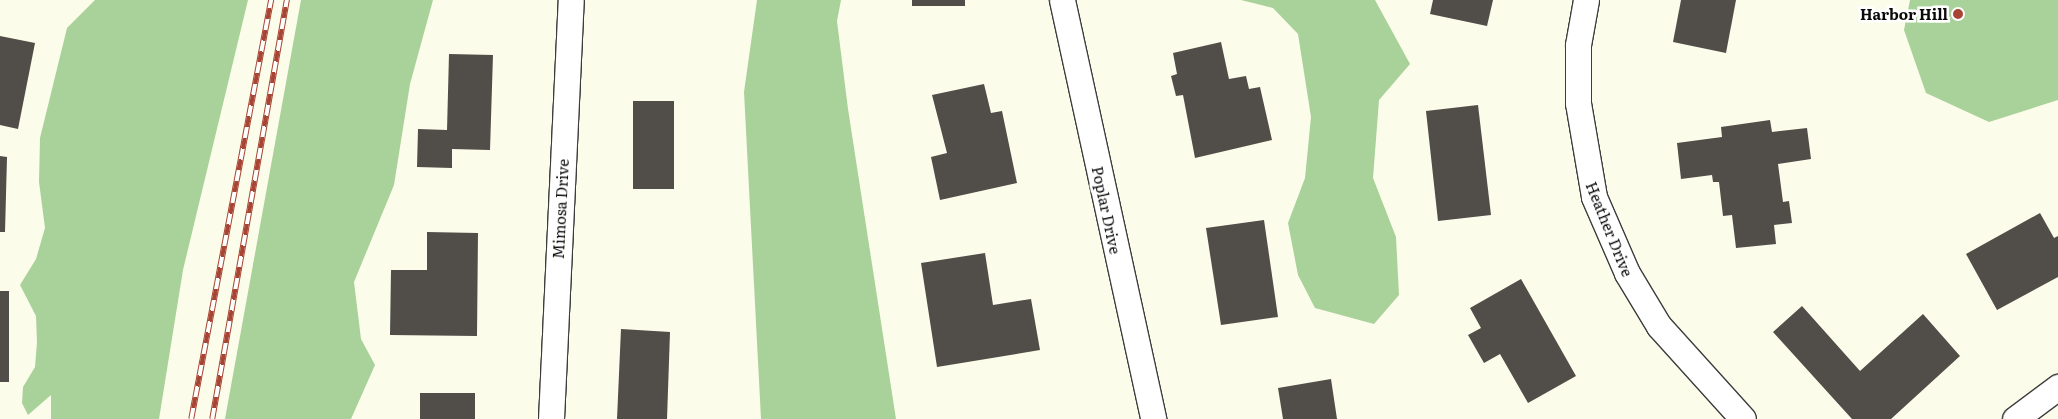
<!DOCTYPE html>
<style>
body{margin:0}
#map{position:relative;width:2058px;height:419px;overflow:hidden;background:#fcfcea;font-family:Literata,serif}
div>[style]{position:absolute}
.forest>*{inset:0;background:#a9d19a}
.building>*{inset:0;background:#514d48}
.roads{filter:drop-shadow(1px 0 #3d3d3d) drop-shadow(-1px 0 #3d3d3d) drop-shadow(0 1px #3d3d3d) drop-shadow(0 -1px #3d3d3d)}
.minor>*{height:25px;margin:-12.5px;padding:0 12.5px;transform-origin:12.5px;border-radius:12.5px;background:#fff}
.rail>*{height:5.5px;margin-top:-2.75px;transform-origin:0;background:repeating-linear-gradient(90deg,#fff 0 11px,#a84434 0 22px);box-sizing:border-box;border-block:1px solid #a84434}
.dots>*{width:14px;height:14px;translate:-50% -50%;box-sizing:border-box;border:2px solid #fff;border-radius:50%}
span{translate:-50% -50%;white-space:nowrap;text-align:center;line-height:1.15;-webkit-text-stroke:5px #fff;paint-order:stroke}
.poi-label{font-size:15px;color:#0a0a0a;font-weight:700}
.right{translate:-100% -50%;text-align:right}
.street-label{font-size:15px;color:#0a0a0a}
</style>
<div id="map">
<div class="forest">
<div style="clip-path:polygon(95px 0,248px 0,183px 270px,159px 419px,51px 419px,51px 395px,28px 415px,22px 403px,23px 387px,35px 367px,37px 342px,36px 316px,20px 285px,36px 259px,45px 228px,39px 182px,40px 138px,67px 28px)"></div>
<div style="clip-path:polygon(301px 0,433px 0,410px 84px,394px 185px,354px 282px,361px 339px,375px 365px,351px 419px,225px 419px)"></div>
<div style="clip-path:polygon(757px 0,841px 0,837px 21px,848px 109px,896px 419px,761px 419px,744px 92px)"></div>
<div style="clip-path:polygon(1241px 0,1375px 0,1410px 64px,1379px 100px,1373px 178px,1396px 237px,1399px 295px,1374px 324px,1315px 308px,1298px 275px,1288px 223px,1305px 178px,1311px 117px,1298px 34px,1273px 8px)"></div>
<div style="clip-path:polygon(1910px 0,2058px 0,2058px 100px,1989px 122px,1926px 93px,1904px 30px)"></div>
</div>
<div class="building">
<div style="clip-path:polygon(912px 0,965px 0,965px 6px,912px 6px)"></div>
<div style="clip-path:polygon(1433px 0,1493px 0,1487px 26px,1430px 14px)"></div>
<div style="clip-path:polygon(1681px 0,1736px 0,1726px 53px,1673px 42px)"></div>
<div style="clip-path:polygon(0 36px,35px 43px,18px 129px,0 125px)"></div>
<div style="clip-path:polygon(1221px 42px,1229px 79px,1246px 76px,1249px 89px,1260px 87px,1272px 140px,1195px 158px,1183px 95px,1176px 96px,1171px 76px,1177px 74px,1173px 53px)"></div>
<div style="clip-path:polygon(449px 54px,493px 55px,490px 150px,452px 149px,452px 168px,417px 167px,418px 129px,447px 130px)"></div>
<div style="clip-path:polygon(984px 84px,991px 113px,1002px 111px,1017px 183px,940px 200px,931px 157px,947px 153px,932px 95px)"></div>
<div style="clip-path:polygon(633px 101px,674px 101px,674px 189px,633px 189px)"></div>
<div style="clip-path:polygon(1478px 105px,1491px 215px,1438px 221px,1426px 111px)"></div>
<div style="clip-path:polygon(1770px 120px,1772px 132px,1807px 128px,1811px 159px,1778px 164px,1783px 202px,1789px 201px,1792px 223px,1774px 225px,1776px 244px,1736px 248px,1732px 215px,1723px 216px,1719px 182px,1713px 182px,1712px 175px,1681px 179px,1677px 143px,1722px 137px,1721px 127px)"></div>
<div style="clip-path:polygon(0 156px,7px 157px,5px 232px,0 232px)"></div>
<div style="clip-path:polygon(2040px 213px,2054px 238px,2058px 236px,2058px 277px,1997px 310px,1966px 254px)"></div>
<div style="clip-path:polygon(1264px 220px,1278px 317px,1221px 325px,1206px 228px)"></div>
<div style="clip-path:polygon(427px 232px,478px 233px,477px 336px,390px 335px,391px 270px,427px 270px)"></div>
<div style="clip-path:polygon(985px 253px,993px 305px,1031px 299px,1040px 350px,937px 367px,921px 263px)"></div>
<div style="clip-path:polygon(1521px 279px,1576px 376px,1528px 403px,1500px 354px,1484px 363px,1468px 335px,1481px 328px,1470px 308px)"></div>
<div style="clip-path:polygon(0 291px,9px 291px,9px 382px,0 382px)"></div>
<div style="clip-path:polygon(1802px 306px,1860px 371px,1923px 314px,1960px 356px,1891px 419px,1852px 419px,1773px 332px)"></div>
<div style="clip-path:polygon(621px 329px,670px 332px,667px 419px,617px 419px)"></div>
<div style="clip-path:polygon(1331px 379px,1337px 419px,1283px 419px,1278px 388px)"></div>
<div style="clip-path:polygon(420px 393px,475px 393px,475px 419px,420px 419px)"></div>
</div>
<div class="roads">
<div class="minor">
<div style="left:1062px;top:0;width:429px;rotate:77.7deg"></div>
<div style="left:1586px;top:0;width:46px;rotate:100.1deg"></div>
<div style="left:1578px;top:45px;width:58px;rotate:90deg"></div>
<div style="left:1578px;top:103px;width:95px;rotate:80.3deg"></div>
<div style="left:1594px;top:197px;width:83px;rotate:66.5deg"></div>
<div style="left:1627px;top:273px;width:62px;rotate:58.9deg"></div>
<div style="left:1659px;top:326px;width:125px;rotate:47.9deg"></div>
<div style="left:551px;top:419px;width:419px;rotate:-87.3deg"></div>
<div style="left:2015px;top:419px;width:54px;rotate:-36.7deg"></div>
</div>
</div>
<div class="rail">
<div style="left:191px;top:419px;width:427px;rotate:-79.2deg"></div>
<div style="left:212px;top:419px;width:426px;rotate:-79.9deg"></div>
</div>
<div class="dots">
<div style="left:1958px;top:14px;background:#a84434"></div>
</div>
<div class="poi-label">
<span class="right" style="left:1948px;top:14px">Harbor Hill</span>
</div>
<div class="street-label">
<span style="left:560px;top:209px;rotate:-87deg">Mimosa Drive</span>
<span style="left:1107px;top:210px;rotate:78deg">Poplar Drive</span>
<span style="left:1610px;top:229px;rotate:68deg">Heather Drive</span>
</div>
</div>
